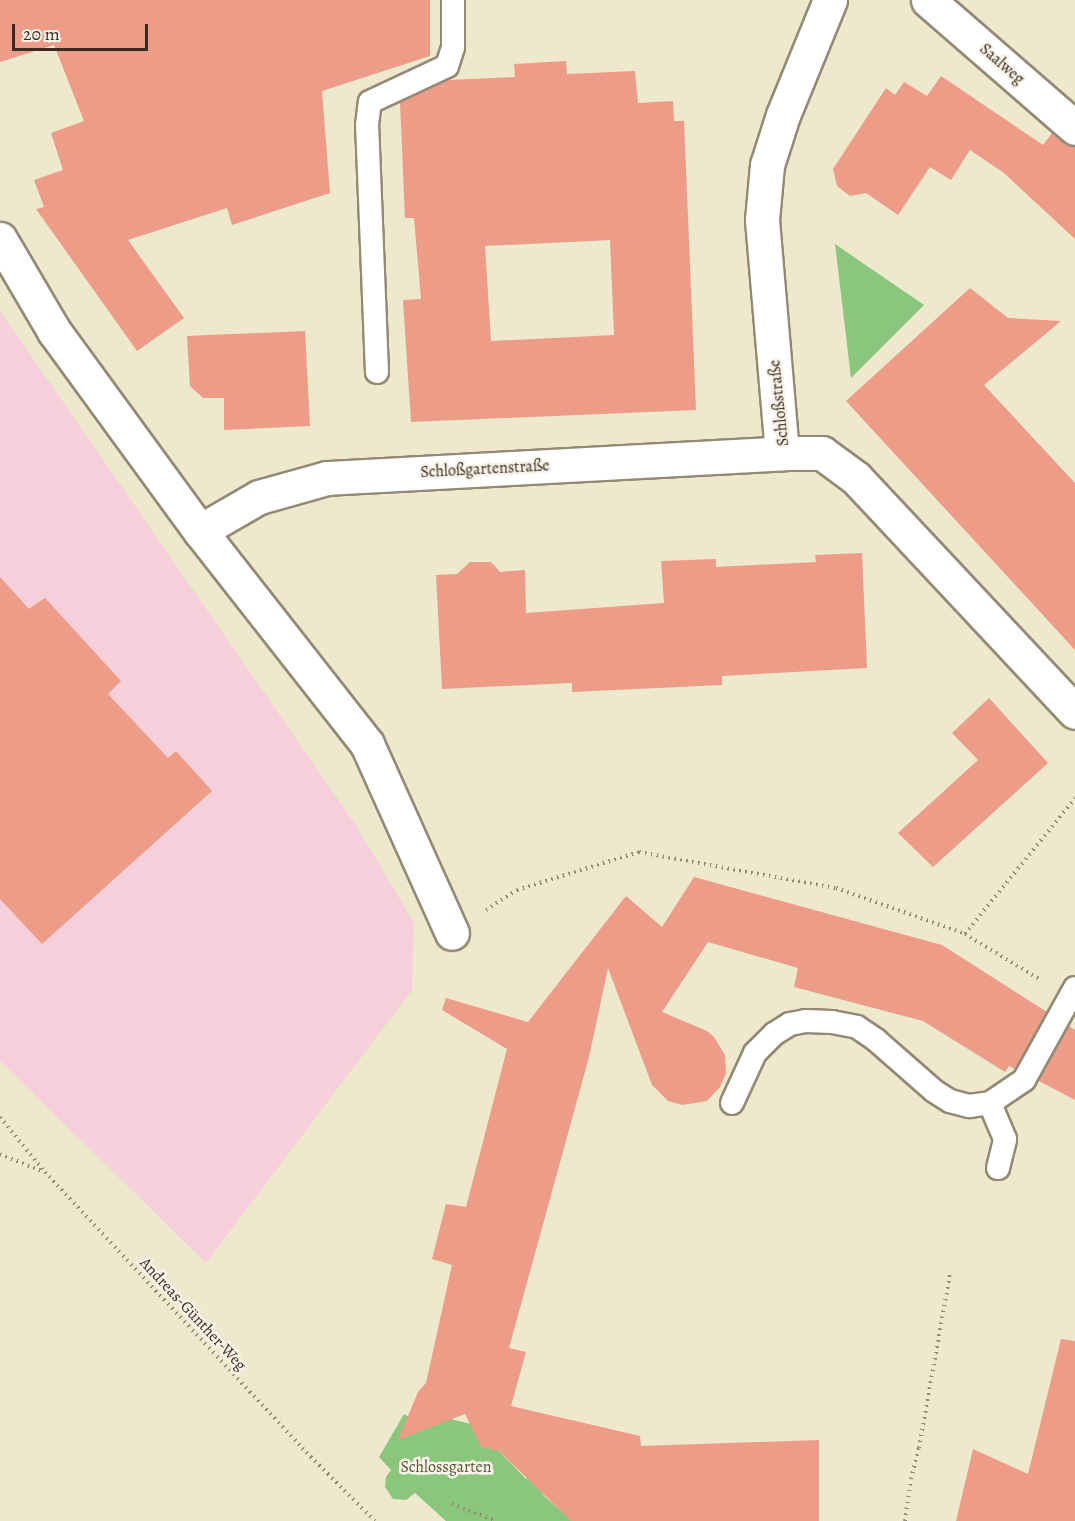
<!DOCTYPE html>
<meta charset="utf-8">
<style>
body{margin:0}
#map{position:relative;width:1075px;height:1521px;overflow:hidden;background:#eee8cd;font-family:Alegreya,serif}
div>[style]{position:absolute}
.built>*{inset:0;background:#f5cfda}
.green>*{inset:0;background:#8ac77d}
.building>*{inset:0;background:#ed9c87}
.path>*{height:4px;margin-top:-2px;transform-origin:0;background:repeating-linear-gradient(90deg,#948976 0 1.5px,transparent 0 6px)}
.roads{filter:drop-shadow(2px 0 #948976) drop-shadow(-2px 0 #948976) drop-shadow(0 2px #948976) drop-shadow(0 -2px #948976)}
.service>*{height:22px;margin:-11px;padding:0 11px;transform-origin:11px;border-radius:11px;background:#fff}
.minor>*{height:33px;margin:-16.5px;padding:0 16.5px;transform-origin:16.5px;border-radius:16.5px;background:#fff}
span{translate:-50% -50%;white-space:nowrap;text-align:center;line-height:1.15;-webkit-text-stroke:5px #f7f3e8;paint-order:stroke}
.street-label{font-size:16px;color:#3b2a1e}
.park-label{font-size:16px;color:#53593a}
.scale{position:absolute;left:12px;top:24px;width:136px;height:27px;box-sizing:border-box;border:3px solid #3b2a1e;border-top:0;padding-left:8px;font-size:18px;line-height:21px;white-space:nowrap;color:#3b2a1e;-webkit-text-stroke:4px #f7f3e8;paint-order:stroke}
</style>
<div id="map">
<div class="built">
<div style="clip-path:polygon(0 311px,355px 824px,414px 923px,412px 990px,206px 1263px,0 1061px)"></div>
</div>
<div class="green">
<div style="clip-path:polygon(835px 244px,924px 305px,851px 378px)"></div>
<div style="clip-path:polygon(404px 1414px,427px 1427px,439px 1424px,446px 1418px,475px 1425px,485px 1448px,498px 1450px,526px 1479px,533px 1473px,547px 1487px,542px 1494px,563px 1513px,582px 1521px,446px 1521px,415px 1493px,406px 1500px,393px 1499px,385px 1487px,386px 1477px,391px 1470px,379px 1457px)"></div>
</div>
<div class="building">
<div style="clip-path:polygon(0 0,430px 0,430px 56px,322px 91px,330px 193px,232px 225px,227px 208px,128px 240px,184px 318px,137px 351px,36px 209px,44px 207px,34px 180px,63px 170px,51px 133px,84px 121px,54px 45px,0 62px)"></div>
<div style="clip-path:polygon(evenodd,566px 61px,567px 74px,635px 71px,638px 103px,673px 101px,674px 121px,684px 121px,696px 410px,411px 422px,403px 300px,421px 299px,414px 218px,405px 218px,400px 103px,448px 80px,515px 77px,514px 64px,566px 61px,610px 240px,614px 335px,491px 341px,485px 246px,610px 240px)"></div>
<div style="clip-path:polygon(941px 76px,1043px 145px,1052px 133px,1063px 142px,1075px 146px,1075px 239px,1004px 173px,970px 150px,951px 180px,930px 167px,898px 215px,866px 193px,850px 196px,837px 186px,833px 169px,886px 88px,895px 95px,904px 82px,927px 96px)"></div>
<div style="clip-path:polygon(970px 288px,1008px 318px,1061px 321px,984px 385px,1075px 483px,1075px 650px,846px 401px)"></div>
<div style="clip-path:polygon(305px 331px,310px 426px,224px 430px,224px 398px,203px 398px,190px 386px,187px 336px)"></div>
<div style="clip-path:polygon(862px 553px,867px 668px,722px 676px,722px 685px,572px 692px,572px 683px,442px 689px,436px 575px,457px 574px,470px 562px,491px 562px,500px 572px,525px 570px,526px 613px,664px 603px,661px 561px,716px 559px,716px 567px,816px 562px,815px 555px)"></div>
<div style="clip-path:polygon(0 577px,29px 609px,45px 598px,121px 681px,108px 694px,168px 758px,176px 751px,212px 791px,42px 944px,0 899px)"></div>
<div style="clip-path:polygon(989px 698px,1048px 763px,933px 867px,898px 833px,978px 760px,952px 733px)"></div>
<div style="clip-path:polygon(694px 877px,942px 945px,1047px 1012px,1015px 1069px,1009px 1066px,1005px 1072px,923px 1021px,794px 987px,798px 968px,708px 942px,662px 1012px,707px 1031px,714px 1037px,725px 1055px,726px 1073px,720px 1087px,707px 1101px,682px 1105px,668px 1101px,652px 1085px,608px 968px,589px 1057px,509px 1348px,526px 1352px,511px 1406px,640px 1436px,641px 1446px,819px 1440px,819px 1521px,571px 1521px,499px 1451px,481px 1447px,465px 1414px,398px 1440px,418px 1392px,426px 1383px,452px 1265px,432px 1259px,446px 1204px,466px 1207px,507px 1049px,442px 1010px,446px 998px,528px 1022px,626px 896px,662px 927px)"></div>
<div style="clip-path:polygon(1069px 1026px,1075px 1030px,1075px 1100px,1039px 1081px)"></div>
<div style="clip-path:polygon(1061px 1339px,1075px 1341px,1075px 1521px,956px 1521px,973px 1449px,1028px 1474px)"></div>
</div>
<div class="path">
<div style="left:486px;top:910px;width:37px;rotate:-33deg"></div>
<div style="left:517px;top:890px;width:128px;rotate:-17.3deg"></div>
<div style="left:639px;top:852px;width:200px;rotate:10.4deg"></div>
<div style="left:836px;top:888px;width:137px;rotate:19.6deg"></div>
<div style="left:965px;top:934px;width:175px;rotate:-51deg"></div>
<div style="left:965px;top:934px;width:87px;rotate:31.3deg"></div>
<div style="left:0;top:1117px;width:71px;rotate:50.7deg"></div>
<div style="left:45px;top:1172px;width:377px;rotate:47deg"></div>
<div style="left:302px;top:1448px;width:103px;rotate:45deg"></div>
<div style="left:0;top:1154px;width:48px;rotate:22.2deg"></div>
<div style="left:452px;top:1504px;width:47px;rotate:21.1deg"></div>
<div style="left:905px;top:1521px;width:42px;rotate:-81.9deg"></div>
<div style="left:911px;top:1479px;width:32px;rotate:-76deg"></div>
<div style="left:919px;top:1448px;width:177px;rotate:-79.9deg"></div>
</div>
<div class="roads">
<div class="service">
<div style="left:377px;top:372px;width:247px;rotate:-92.3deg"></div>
<div style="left:367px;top:125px;width:23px;rotate:-83deg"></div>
<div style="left:370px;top:102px;width:85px;rotate:-25.1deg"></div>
<div style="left:447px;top:66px;width:20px;rotate:-72deg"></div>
<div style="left:453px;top:47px;width:47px;rotate:-90deg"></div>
<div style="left:732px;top:1103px;width:55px;rotate:-65.3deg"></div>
<div style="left:755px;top:1053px;width:27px;rotate:-45deg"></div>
<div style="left:774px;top:1034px;width:19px;rotate:-32deg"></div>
<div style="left:790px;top:1024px;width:16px;rotate:-11deg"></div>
<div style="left:806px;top:1021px;width:26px;rotate:2deg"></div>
<div style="left:832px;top:1022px;width:25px;rotate:11deg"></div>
<div style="left:857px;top:1027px;width:23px;rotate:34deg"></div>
<div style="left:876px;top:1040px;width:77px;rotate:41.3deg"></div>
<div style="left:934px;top:1091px;width:19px;rotate:32deg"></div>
<div style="left:950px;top:1101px;width:20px;rotate:15deg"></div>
<div style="left:969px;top:1106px;width:21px;rotate:-8deg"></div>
<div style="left:998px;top:1168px;width:30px;rotate:-76deg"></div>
<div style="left:1005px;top:1139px;width:39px;rotate:-113deg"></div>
<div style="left:990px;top:1103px;width:41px;rotate:-34.1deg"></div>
<div style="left:1024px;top:1080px;width:105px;rotate:-61deg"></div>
</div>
<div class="minor">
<div style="left:830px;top:0;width:124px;rotate:112.2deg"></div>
<div style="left:783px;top:115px;width:52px;rotate:107.7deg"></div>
<div style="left:767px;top:165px;width:55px;rotate:95.2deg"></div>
<div style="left:762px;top:220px;width:234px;rotate:85.1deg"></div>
<div style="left:782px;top:453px;width:40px"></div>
<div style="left:822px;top:453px;width:42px;rotate:36.3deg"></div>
<div style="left:856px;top:478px;width:320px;rotate:46.9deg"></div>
<div style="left:928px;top:0;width:195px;rotate:41deg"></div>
<div style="left:0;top:239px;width:107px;rotate:59.6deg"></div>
<div style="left:54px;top:331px;width:248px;rotate:53.9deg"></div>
<div style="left:200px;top:531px;width:271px;rotate:51.9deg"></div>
<div style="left:367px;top:744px;width:207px;rotate:65.8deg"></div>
<div style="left:200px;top:531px;width:68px;rotate:-30deg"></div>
<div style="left:259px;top:497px;width:71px;rotate:-15.6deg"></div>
<div style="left:327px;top:478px;width:456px;rotate:-3.1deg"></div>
</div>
</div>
<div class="street-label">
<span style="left:1002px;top:64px;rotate:41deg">Saalweg</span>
<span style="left:779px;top:403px;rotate:-96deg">Schloßstraße</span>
<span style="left:485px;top:469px;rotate:-3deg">Schloßgartenstraße</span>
<span style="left:193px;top:1314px;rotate:47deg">Andreas-Günther-Weg</span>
</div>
<div class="park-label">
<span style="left:446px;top:1467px">Schlossgarten</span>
</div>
<div class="scale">20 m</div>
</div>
